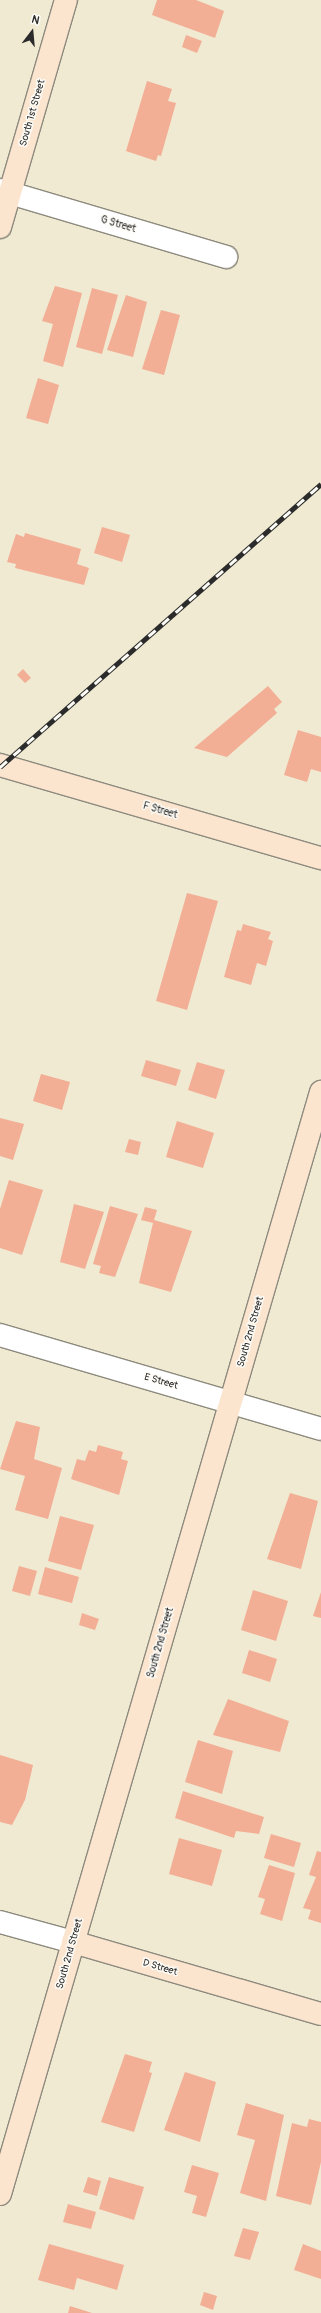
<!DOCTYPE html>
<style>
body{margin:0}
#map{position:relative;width:321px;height:2313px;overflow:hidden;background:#efead1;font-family:Pangolin,sans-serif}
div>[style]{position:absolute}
.building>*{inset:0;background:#f3ae96}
.roads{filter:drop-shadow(1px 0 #8d8a7e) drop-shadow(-1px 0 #8d8a7e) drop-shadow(0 1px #8d8a7e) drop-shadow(0 -1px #8d8a7e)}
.street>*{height:22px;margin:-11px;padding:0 11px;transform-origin:11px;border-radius:11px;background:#fff}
.secondary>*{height:22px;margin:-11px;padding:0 11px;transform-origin:11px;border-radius:11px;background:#fce5cf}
.rail>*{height:4.5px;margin-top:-2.25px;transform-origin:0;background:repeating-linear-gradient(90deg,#fdfcf7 0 9px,#2b2b2b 0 18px);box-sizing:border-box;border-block:1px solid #2b2b2b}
span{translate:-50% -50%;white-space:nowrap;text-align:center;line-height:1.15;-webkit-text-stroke:3px #fdfcf7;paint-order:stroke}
.street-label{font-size:10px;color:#2b2b2b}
.north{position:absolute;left:12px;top:12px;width:40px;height:40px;-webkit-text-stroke:3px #fdfcf7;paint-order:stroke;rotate:16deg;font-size:11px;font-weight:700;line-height:16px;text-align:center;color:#2b2b2b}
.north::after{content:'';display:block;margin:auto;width:14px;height:18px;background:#2b2b2b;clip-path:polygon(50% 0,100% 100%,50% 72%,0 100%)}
</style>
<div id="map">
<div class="building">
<div style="clip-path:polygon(157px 0,196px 0,224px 11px,215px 38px,152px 15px)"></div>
<div style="clip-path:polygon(186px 35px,202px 41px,197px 53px,182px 47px)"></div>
<div style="clip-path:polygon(147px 81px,172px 89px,168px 101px,176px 103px,161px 156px,158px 155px,156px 161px,126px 151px)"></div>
<div style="clip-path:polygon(55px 286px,82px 293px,63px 367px,43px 361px,53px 324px,42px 321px)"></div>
<div style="clip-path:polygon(92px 288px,118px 295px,102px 354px,76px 347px)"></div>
<div style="clip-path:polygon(126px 295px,147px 302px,133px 357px,107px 350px)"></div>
<div style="clip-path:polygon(161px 310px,180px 315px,164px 375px,142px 369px)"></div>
<div style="clip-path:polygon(38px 378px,59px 385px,48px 424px,26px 418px)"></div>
<div style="clip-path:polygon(102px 527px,130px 535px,122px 562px,94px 553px)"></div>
<div style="clip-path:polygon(25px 533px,81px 549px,77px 564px,89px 568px,84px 585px,15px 568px,16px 564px,7px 562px,16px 534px,24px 537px)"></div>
<div style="clip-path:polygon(23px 669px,31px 678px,25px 683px,17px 675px)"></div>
<div style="clip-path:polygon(268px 686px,282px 702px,274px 709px,277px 713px,227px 757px,194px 748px)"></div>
<div style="clip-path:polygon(298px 730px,321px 737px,321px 772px,311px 769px,307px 782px,284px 775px)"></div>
<div style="clip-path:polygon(187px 893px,218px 901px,187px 1010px,156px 1001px)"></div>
<div style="clip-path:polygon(243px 924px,271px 932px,268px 939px,273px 941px,266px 966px,257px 963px,251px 985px,224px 977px,237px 930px,241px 931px)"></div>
<div style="clip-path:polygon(146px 1060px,181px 1070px,176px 1086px,141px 1076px)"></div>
<div style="clip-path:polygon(197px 1062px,225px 1070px,216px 1099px,188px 1090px)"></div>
<div style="clip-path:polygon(41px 1074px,70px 1082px,62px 1110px,33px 1101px)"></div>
<div style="clip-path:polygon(0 1118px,24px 1124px,13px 1160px,0 1156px)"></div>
<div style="clip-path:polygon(177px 1121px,214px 1133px,203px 1168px,166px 1157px)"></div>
<div style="clip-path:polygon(129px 1139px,141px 1142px,138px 1155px,125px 1152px)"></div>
<div style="clip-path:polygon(9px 1180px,43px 1190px,22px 1255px,0 1248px,0 1209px)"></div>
<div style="clip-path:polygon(74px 1204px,104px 1212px,85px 1269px,60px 1262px)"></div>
<div style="clip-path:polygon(110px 1206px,138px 1214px,115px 1277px,99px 1273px,101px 1266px,93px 1264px)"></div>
<div style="clip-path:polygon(145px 1207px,157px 1210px,154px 1220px,192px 1231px,171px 1292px,139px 1283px,153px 1223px,141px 1220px)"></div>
<div style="clip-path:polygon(16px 1421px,40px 1427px,34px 1459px,62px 1468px,48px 1519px,15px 1510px,25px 1476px,0 1469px)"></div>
<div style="clip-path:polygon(98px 1445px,123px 1452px,121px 1459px,128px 1461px,119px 1495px,71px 1479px,77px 1459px,85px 1461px,89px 1450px,96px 1452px)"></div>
<div style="clip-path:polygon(290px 1493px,318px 1501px,301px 1569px,267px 1559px)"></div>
<div style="clip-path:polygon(60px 1516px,94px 1525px,81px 1570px,48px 1561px)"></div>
<div style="clip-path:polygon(19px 1566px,37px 1571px,30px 1596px,12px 1591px)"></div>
<div style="clip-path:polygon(45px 1567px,79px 1577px,72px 1603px,38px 1594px)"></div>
<div style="clip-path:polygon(253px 1590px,288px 1601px,276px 1641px,241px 1630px)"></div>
<div style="clip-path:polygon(321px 1592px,321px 1618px,313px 1616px)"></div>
<div style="clip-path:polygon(82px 1613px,99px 1619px,95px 1630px,79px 1625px)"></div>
<div style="clip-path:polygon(249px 1650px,277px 1659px,270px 1682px,242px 1673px)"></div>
<div style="clip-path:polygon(228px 1699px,289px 1721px,280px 1752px,213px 1735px)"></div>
<div style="clip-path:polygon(198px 1740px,233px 1751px,222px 1794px,185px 1782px)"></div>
<div style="clip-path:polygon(0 1755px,33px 1765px,25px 1800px,12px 1825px,0 1822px)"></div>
<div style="clip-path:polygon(183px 1791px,264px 1817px,259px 1834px,236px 1831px,234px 1838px,175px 1818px)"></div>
<div style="clip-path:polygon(271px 1834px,301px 1843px,294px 1867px,264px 1858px)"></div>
<div style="clip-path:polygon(179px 1838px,222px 1850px,212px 1886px,169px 1874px)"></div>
<div style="clip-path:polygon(317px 1851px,321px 1852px,321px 1923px,308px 1919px,311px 1910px,303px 1908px,316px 1877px,309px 1875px)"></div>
<div style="clip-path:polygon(269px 1865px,295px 1873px,282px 1921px,260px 1914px,265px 1899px,258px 1897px)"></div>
<div style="clip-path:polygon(125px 2054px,152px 2062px,149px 2072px,152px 2073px,134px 2132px,101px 2122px)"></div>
<div style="clip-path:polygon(185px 2072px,216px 2082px,200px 2142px,164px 2130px)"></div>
<div style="clip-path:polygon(246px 2103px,284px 2115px,266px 2201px,240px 2193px,255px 2140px,237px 2135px)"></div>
<div style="clip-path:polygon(309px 2119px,321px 2122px,321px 2162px,311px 2205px,276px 2196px,292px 2123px,307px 2127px)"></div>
<div style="clip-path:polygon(192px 2165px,219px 2173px,206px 2217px,192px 2213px,197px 2196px,184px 2192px)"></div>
<div style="clip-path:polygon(88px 2177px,101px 2181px,97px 2196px,83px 2192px)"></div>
<div style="clip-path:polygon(109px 2177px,144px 2187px,134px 2220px,99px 2209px)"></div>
<div style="clip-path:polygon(68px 2204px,96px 2212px,91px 2229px,63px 2222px)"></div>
<div style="clip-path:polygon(243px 2228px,259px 2232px,250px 2260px,234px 2256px)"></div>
<div style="clip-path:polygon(49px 2244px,124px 2265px,117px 2290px,77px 2278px,74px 2290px,38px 2280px)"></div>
<div style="clip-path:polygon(303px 2244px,321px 2251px,321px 2279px,294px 2270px)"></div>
<div style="clip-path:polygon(204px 2292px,217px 2296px,213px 2310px,200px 2305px)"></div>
<div style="clip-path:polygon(70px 2306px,92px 2313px,68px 2313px)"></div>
</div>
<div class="roads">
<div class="street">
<div style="left:0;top:190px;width:236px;rotate:16.5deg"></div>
<div style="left:0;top:1335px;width:334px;rotate:16.3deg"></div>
<div style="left:0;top:1922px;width:76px;rotate:15.3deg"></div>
</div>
<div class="secondary">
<div style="left:0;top:227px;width:236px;rotate:-73.8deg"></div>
<div style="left:0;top:765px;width:334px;rotate:16.2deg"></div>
<div style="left:73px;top:1942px;width:258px;rotate:16.2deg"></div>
<div style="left:0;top:2194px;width:1148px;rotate:-73.76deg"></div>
</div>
</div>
<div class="rail">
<div style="left:0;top:767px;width:428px;rotate:-41.4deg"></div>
</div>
<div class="street-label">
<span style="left:33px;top:113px;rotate:-74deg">South 1st Street</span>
<span style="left:118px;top:225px;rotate:16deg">G Street</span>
<span style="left:160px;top:811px;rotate:16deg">F Street</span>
<span style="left:251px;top:1332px;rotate:-74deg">South 2nd Street</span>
<span style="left:161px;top:1382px;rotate:16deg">E Street</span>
<span style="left:161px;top:1643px;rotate:-74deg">South 2nd Street</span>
<span style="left:70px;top:1954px;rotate:-74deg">South 2nd Street</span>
<span style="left:160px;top:1968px;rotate:16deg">D Street</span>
</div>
<div class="north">N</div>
</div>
